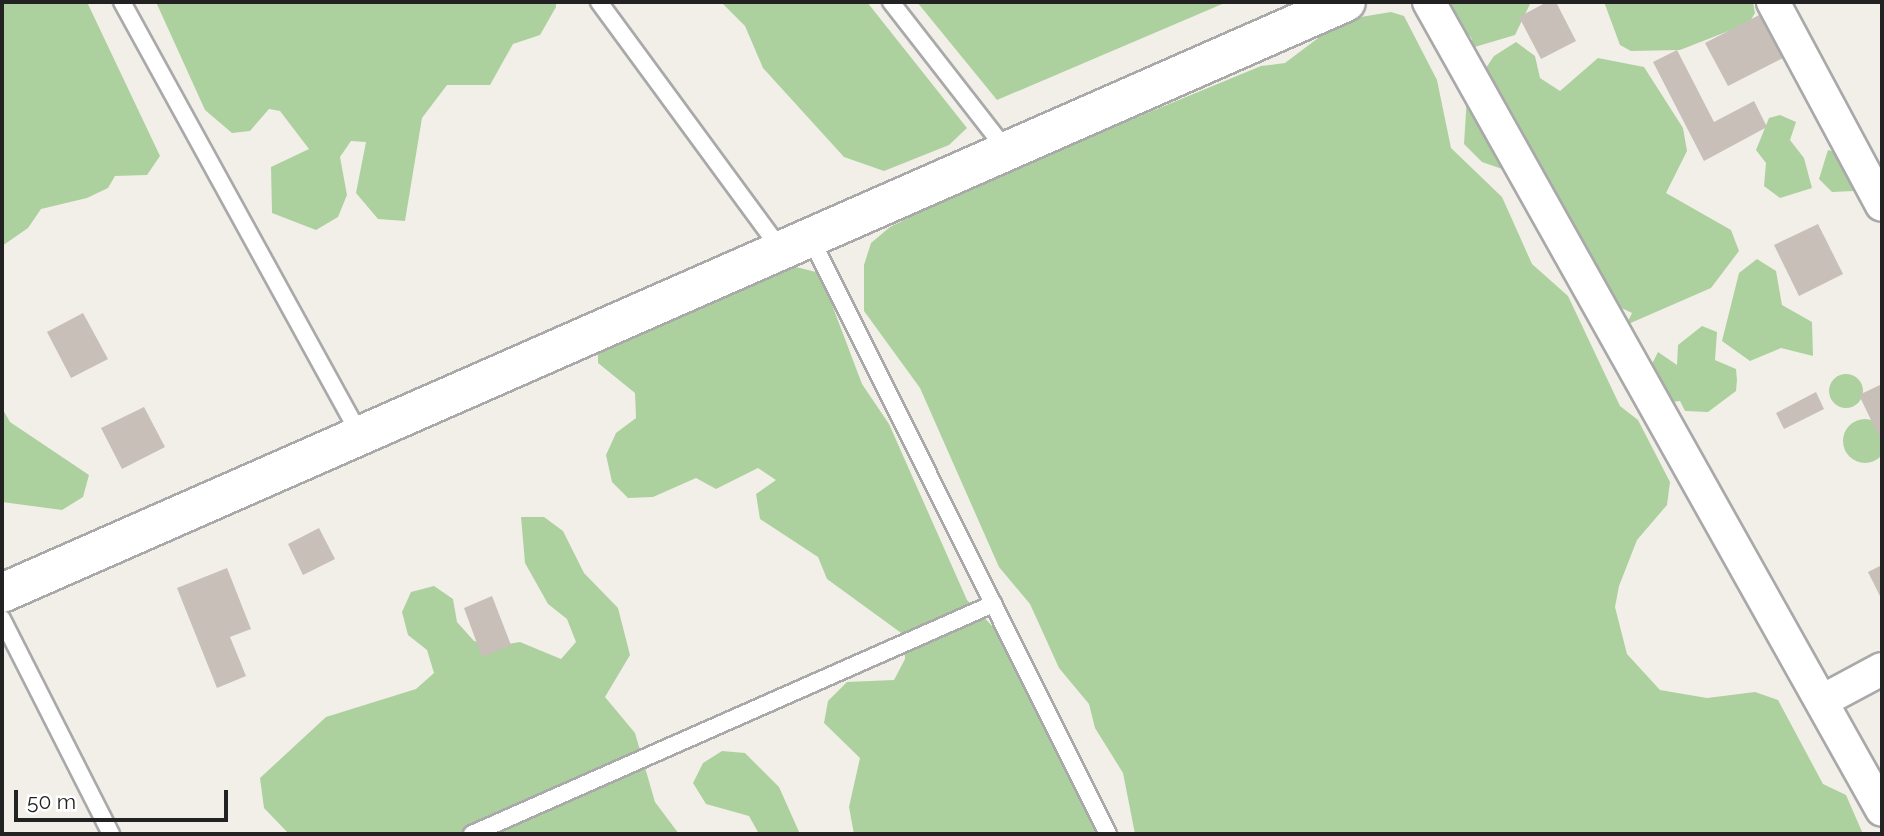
<!DOCTYPE html>
<style>
body{margin:0}
#map{position:relative;width:1884px;height:836px;overflow:hidden;background:#f2efe9;font-family:Raleway,sans-serif}
div>[style]{position:absolute}
.forest>*{inset:0;background:#add19e}
.round{border-radius:50%}
.building>*{inset:0;background:#c7bfb8}
.roads{filter:drop-shadow(2px 0 #a9a9a9) drop-shadow(-2px 0 #a9a9a9) drop-shadow(0 2px #a9a9a9) drop-shadow(0 -2px #a9a9a9)}
.service>*{height:16px;margin:-8px;padding:0 8px;transform-origin:8px;border-radius:8px;background:#fff}
.minor>*{height:32px;margin:-16px;padding:0 16px;transform-origin:16px;border-radius:16px;background:#fff}
.tertiary>*{height:38px;margin:-19px;padding:0 19px;transform-origin:19px;border-radius:19px;background:#fff}
span{translate:-50% -50%;white-space:nowrap;text-align:center;line-height:1.15;-webkit-text-stroke:5px #fff;paint-order:stroke}
.frame{position:absolute;inset:0;border:4px solid #222;pointer-events:none}
.scale{position:absolute;left:14px;top:790px;width:214px;height:32px;box-sizing:border-box;border:4px solid #222;border-top:0;padding-left:9px;font-size:21px;line-height:24px;white-space:nowrap;color:#222;-webkit-text-stroke:5px #fff;paint-order:stroke}
</style>
<div id="map">
<div class="forest">
<div style="clip-path:polygon(2px 2px,87px 2px,160px 156px,147px 175px,115px 176px,108px 188px,87px 198px,41px 209px,28px 228px,2px 246px)"></div>
<div style="clip-path:polygon(156px 2px,556px 2px,556px 7px,540px 35px,513px 44px,490px 85px,447px 85px,422px 118px,405px 221px,378px 219px,356px 193px,366px 142px,351px 141px,340px 157px,347px 195px,338px 217px,316px 230px,272px 213px,271px 167px,309px 149px,280px 111px,269px 109px,250px 131px,232px 133px,205px 110px)"></div>
<div style="clip-path:polygon(721px 2px,867px 2px,967px 128px,949px 145px,884px 171px,844px 157px,763px 68px,745px 26px)"></div>
<div style="clip-path:polygon(917px 2px,1227px 2px,997px 100px)"></div>
<div style="clip-path:polygon(1442px 2px,1531px 2px,1515px 35px,1468px 49px,1472px 39px)"></div>
<div style="clip-path:polygon(1604px 2px,1753px 2px,1755px 13px,1749px 23px,1680px 50px,1631px 51px,1620px 45px)"></div>
<div style="clip-path:polygon(1391px 12px,1404px 16px,1437px 80px,1451px 148px,1502px 197px,1532px 264px,1568px 296px,1620px 406px,1638px 420px,1670px 482px,1667px 505px,1637px 540px,1619px 586px,1615px 607px,1627px 654px,1660px 690px,1707px 698px,1755px 692px,1778px 700px,1823px 784px,1846px 795px,1863px 834px,1135px 834px,1123px 773px,1095px 728px,1089px 704px,1059px 668px,1030px 604px,999px 567px,920px 388px,864px 311px,864px 265px,871px 243px,890px 227px,978px 183px,1261px 66px,1285px 63px,1342px 20px)"></div>
<div style="clip-path:polygon(1516px 42px,1535px 56px,1540px 78px,1560px 91px,1598px 58px,1644px 67px,1683px 128px,1687px 151px,1666px 193px,1731px 230px,1739px 251px,1711px 288px,1626px 325px,1632px 313px,1611px 303px,1525px 177px,1482px 162px,1464px 144px,1467px 96px,1494px 56px)"></div>
<div style="clip-path:polygon(1780px 115px,1796px 122px,1790px 140px,1804px 158px,1812px 188px,1780px 198px,1764px 186px,1766px 163px,1756px 150px,1769px 118px)"></div>
<div style="clip-path:polygon(1828px 150px,1840px 153px,1854px 191px,1832px 192px,1819px 179px)"></div>
<div style="clip-path:polygon(1757px 259px,1776px 271px,1782px 305px,1812px 322px,1813px 356px,1781px 348px,1750px 361px,1722px 341px,1739px 273px)"></div>
<div style="clip-path:polygon(788px 265px,820px 273px,862px 384px,889px 424px,967px 600px,1002px 636px,1112px 834px,854px 834px,849px 807px,860px 758px,824px 723px,828px 701px,847px 682px,894px 680px,905px 659px,904px 635px,827px 579px,818px 557px,760px 519px,756px 494px,776px 480px,758px 468px,716px 489px,696px 478px,653px 497px,628px 498px,612px 482px,606px 455px,616px 433px,636px 418px,635px 393px,598px 363px,598px 340px)"></div>
<div style="clip-path:polygon(1702px 326px,1717px 332px,1715px 360px,1736px 369px,1737px 380px,1736px 391px,1708px 412px,1685px 411px,1680px 401px,1662px 403px,1642px 384px,1658px 352px,1677px 365px,1678px 345px)"></div>
<div class="round" style="left:1829px;top:374px;width:34px;height:34px"></div>
<div style="clip-path:polygon(2px 408px,10px 422px,89px 475px,83px 497px,62px 510px,2px 502px)"></div>
<div class="round" style="left:1843px;top:419px;width:44px;height:44px"></div>
<div style="clip-path:polygon(521px 517px,544px 517px,563px 531px,584px 573px,618px 608px,630px 655px,605px 697px,635px 733px,655px 802px,679px 834px,289px 834px,264px 808px,260px 778px,326px 717px,416px 689px,434px 673px,427px 650px,408px 635px,402px 612px,411px 592px,434px 586px,453px 599px,457px 622px,474px 641px,497px 646px,520px 642px,561px 659px,576px 642px,567px 619px,548px 604px,525px 563px)"></div>
<div style="clip-path:polygon(722px 751px,745px 753px,779px 787px,800px 834px,759px 834px,749px 816px,706px 804px,693px 783px,703px 763px)"></div>
</div>
<div class="building">
<div style="clip-path:polygon(1547px 2px,1556px 2px,1576px 41px,1541px 59px,1519px 17px)"></div>
<div style="clip-path:polygon(1765px 12px,1787px 56px,1728px 86px,1705px 43px)"></div>
<div style="clip-path:polygon(1677px 50px,1714px 122px,1754px 101px,1767px 127px,1704px 161px,1653px 62px)"></div>
<div style="clip-path:polygon(1818px 224px,1843px 274px,1799px 296px,1774px 245px)"></div>
<div style="clip-path:polygon(83px 313px,108px 359px,71px 378px,47px 332px)"></div>
<div style="clip-path:polygon(1882px 384px,1882px 443px,1859px 395px)"></div>
<div style="clip-path:polygon(1816px 392px,1824px 409px,1784px 429px,1776px 413px)"></div>
<div style="clip-path:polygon(144px 407px,165px 447px,122px 469px,101px 428px)"></div>
<div style="clip-path:polygon(319px 528px,335px 559px,303px 575px,288px 544px)"></div>
<div style="clip-path:polygon(1882px 565px,1882px 600px,1868px 572px)"></div>
<div style="clip-path:polygon(227px 568px,251px 629px,230px 637px,246px 676px,217px 688px,177px 588px)"></div>
<div style="clip-path:polygon(492px 596px,511px 645px,482px 657px,464px 608px)"></div>
</div>
<div class="roads">
<div class="service">
<div style="left:122px;top:2px;width:494px;rotate:61.2deg"></div>
<div style="left:599px;top:2px;width:308px;rotate:53.7deg"></div>
<div style="left:891px;top:2px;width:189px;rotate:52.1deg"></div>
<div style="left:810px;top:237px;width:667px;rotate:63.47deg"></div>
<div style="left:2px;top:619px;width:241px;rotate:63.1deg"></div>
<div style="left:472px;top:834px;width:570px;rotate:-23.82deg"></div>
</div>
<div class="minor">
<div style="left:1429px;top:2px;width:926px;rotate:60.72deg"></div>
<div style="left:1773px;top:2px;width:230px;rotate:61.8deg"></div>
<div style="left:1822px;top:701px;width:68px;rotate:-28.1deg"></div>
</div>
<div class="tertiary">
<div style="left:2px;top:593px;width:1468px;rotate:-23.74deg"></div>
</div>
</div>
<div class="frame"></div>
<div class="scale">50 m</div>
</div>
